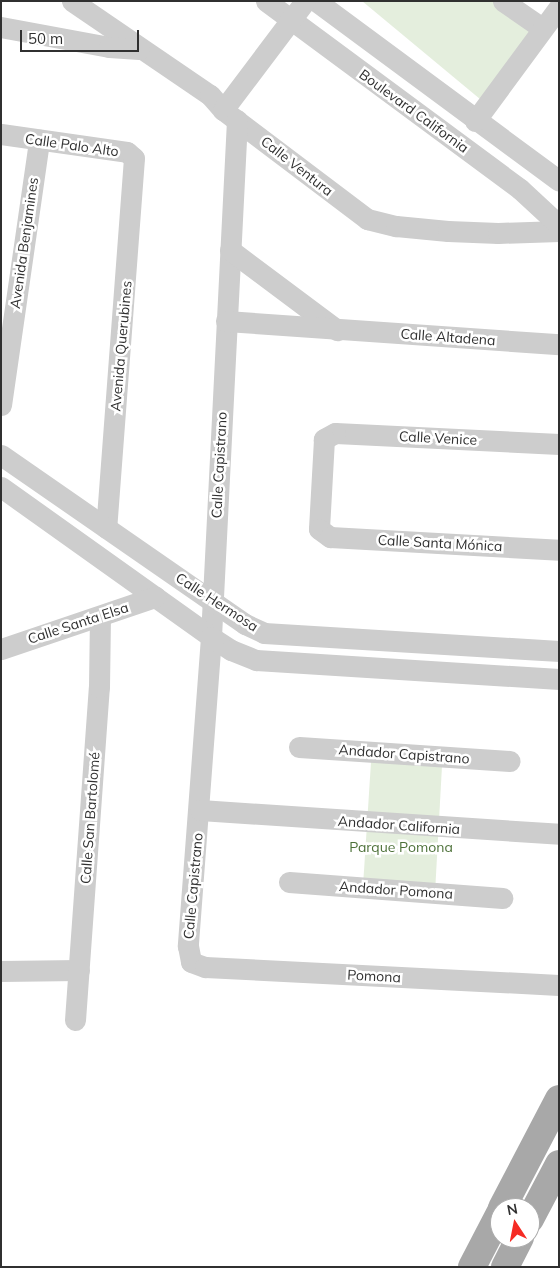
<!DOCTYPE html>
<meta charset="utf-8">
<style>
body{margin:0}
#map{position:relative;width:560px;height:1268px;overflow:hidden;background:#fff;font-family:Mulish,sans-serif}
div>[style]{position:absolute}
.green>*{inset:0;background:#e4eedd}
.minor>*{height:21px;margin:-10.5px;padding:0 10.5px;transform-origin:10.5px;border-radius:10.5px;background:#cdcdcd}
.major>*{height:28px;margin:-14px;padding:0 14px;transform-origin:14px;border-radius:14px;background:#a8a8a8}
span{translate:-50% -50%;white-space:nowrap;text-align:center;line-height:1.15;-webkit-text-stroke:5px #fff;paint-order:stroke}
.street-label{font-size:14px;color:#303030}
.park-label{font-size:14px;color:#4d7139}
.frame{position:absolute;inset:0;border:2px solid #303030;pointer-events:none}
.north{position:absolute;left:490px;top:1198px;width:50px;height:50px;box-sizing:border-box;background:#fff;border:1px solid #acacac;border-radius:50%;rotate:349deg;font-size:14px;font-weight:700;line-height:20px;text-align:center;color:#303030}
.north::after{content:'';display:block;margin:auto;width:18px;height:22px;background:#f52b24;clip-path:polygon(50% 0,100% 100%,50% 72%,0 100%)}
.scale{position:absolute;left:20px;top:30px;width:119px;height:22px;box-sizing:border-box;border:2px solid #303030;border-top:0;padding-left:6px;font-size:15px;line-height:18px;white-space:nowrap;color:#303030;-webkit-text-stroke:4px #fff;paint-order:stroke}
</style>
<div id="map">
<div class="green">
<div style="clip-path:polygon(362px 1px,507px 1px,550px 36px,492px 109px)"></div>
<div style="clip-path:polygon(371px 762px,442px 766px,435px 893px,363px 886px)"></div>
</div>
<div class="minor">
<div style="left:72px;top:1px;width:167px;rotate:34.3deg"></div>
<div style="left:210px;top:95px;width:20px;rotate:49deg"></div>
<div style="left:223px;top:110px;width:181px;rotate:37.1deg"></div>
<div style="left:367px;top:219px;width:30px;rotate:14deg"></div>
<div style="left:396px;top:226px;width:52px;rotate:5.5deg"></div>
<div style="left:448px;top:231px;width:50px;rotate:2.3deg"></div>
<div style="left:498px;top:233px;width:61px;rotate:-1.9deg"></div>
<div style="left:266px;top:1px;width:316px;rotate:36.5deg"></div>
<div style="left:520px;top:189px;width:53px;rotate:42.7deg"></div>
<div style="left:316px;top:1px;width:302px;rotate:36.5deg"></div>
<div style="left:503px;top:1px;width:47px;rotate:34.7deg"></div>
<div style="left:1px;top:27px;width:110px;rotate:10.5deg"></div>
<div style="left:109px;top:47px;width:30px;rotate:4deg"></div>
<div style="left:223px;top:110px;width:136px;rotate:-53deg"></div>
<div style="left:237px;top:120px;width:518px;rotate:92.88deg"></div>
<div style="left:211px;top:637px;width:310px;rotate:94.3deg"></div>
<div style="left:188px;top:946px;width:16px;rotate:79deg"></div>
<div style="left:191px;top:962px;width:15px;rotate:20deg"></div>
<div style="left:205px;top:967px;width:354px;rotate:2.9deg"></div>
<div style="left:475px;top:121px;width:142px;rotate:-53.6deg"></div>
<div style="left:1px;top:134px;width:127px;rotate:8.1deg"></div>
<div style="left:127px;top:152px;width:9px;rotate:41deg"></div>
<div style="left:134px;top:158px;width:371px;rotate:94.3deg"></div>
<div style="left:230px;top:250px;width:134px;rotate:36.8deg"></div>
<div style="left:226px;top:321px;width:334px;rotate:4deg"></div>
<div style="left:1px;top:405px;width:268px;rotate:-81.8deg"></div>
<div style="left:559px;top:444px;width:224px;rotate:-177.2deg"></div>
<div style="left:335px;top:433px;width:13px;rotate:151deg"></div>
<div style="left:324px;top:439px;width:90px;rotate:93.2deg"></div>
<div style="left:319px;top:529px;width:14px;rotate:36deg"></div>
<div style="left:330px;top:537px;width:229px;rotate:3.2deg"></div>
<div style="left:1px;top:455px;width:297px;rotate:34.7deg"></div>
<div style="left:245px;top:624px;width:21px;rotate:25deg"></div>
<div style="left:264px;top:633px;width:296px;rotate:3.5deg"></div>
<div style="left:1px;top:487px;width:258px;rotate:35.5deg"></div>
<div style="left:211px;top:637px;width:24px;rotate:33deg"></div>
<div style="left:231px;top:650px;width:27px;rotate:22deg"></div>
<div style="left:256px;top:660px;width:304px;rotate:3.6deg"></div>
<div style="left:1px;top:649px;width:163px;rotate:-18.7deg"></div>
<div style="left:299px;top:747px;width:211px;rotate:3.8deg"></div>
<div style="left:200px;top:810px;width:360px;rotate:3.8deg"></div>
<div style="left:289px;top:882px;width:214px;rotate:4.3deg"></div>
<div style="left:1px;top:971px;width:78px;rotate:-0.7deg"></div>
<div style="left:75px;top:1020px;width:334px;rotate:-85.9deg"></div>
<div style="left:99px;top:687px;width:70px;rotate:-89.2deg"></div>
</div>
<div class="major">
<div style="left:502px;top:1208px;width:123px;rotate:-62.4deg"></div>
<div style="left:530px;top:1219px;width:62px;rotate:-62.2deg"></div>
<div style="left:472px;top:1267px;width:61px;rotate:-62.6deg"></div>
<div style="left:505px;top:1267px;width:33px;rotate:-63deg"></div>
</div>
<div class="street-label">
<span style="left:414px;top:111px;rotate:36deg">Boulevard California</span>
<span style="left:72px;top:145px;rotate:8deg">Calle Palo Alto</span>
<span style="left:297px;top:166px;rotate:38deg">Calle Ventura</span>
<span style="left:24px;top:243px;rotate:-82deg">Avenida Benjamines</span>
<span style="left:448px;top:337px;rotate:4deg">Calle Altadena</span>
<span style="left:121px;top:346px;rotate:-85deg">Avenida Querubines</span>
<span style="left:438px;top:438px;rotate:3deg">Calle Venice</span>
<span style="left:219px;top:465px;rotate:-87deg">Calle Capistrano</span>
<span style="left:440px;top:543px;rotate:3deg">Calle Santa Mónica</span>
<span style="left:217px;top:602px;rotate:33deg">Calle Hermosa</span>
<span style="left:78px;top:623px;rotate:-18deg">Calle Santa Elsa</span>
<span style="left:404px;top:754px;rotate:4deg">Andador Capistrano</span>
<span style="left:90px;top:818px;rotate:-86deg">Calle San Bartolomé</span>
<span style="left:399px;top:825px;rotate:4deg">Andador California</span>
<span style="left:193px;top:886px;rotate:-85deg">Calle Capistrano</span>
<span style="left:396px;top:890px;rotate:4deg">Andador Pomona</span>
<span style="left:374px;top:976px;rotate:3deg">Pomona</span>
</div>
<div class="park-label">
<span style="left:401px;top:847px">Parque Pomona</span>
</div>
<div class="frame"></div>
<div class="north">N</div>
<div class="scale">50 m</div>
</div>
